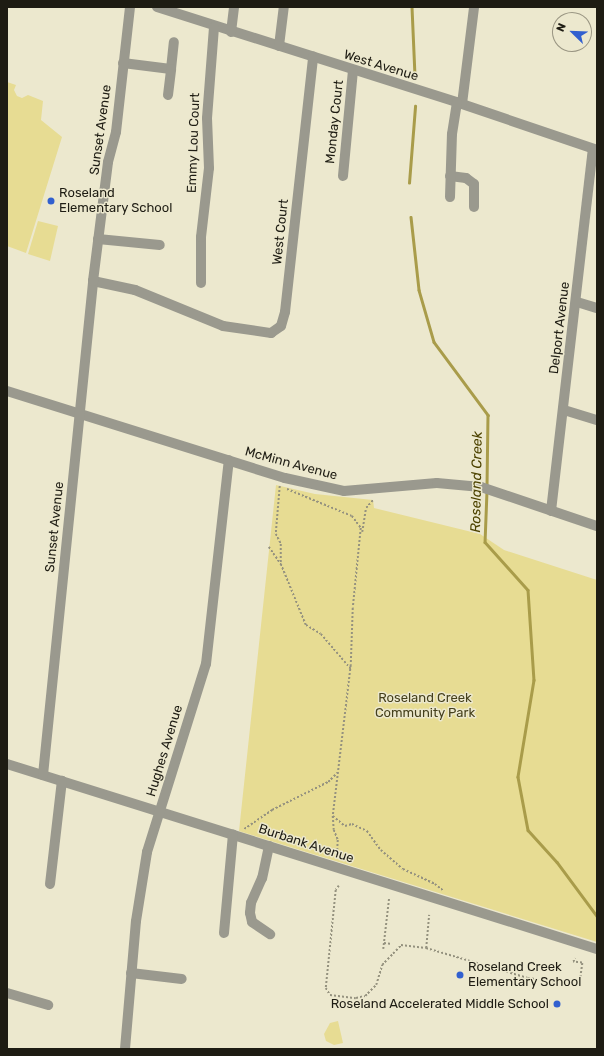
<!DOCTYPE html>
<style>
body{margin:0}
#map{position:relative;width:604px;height:1056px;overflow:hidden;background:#ece8ce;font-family:Rubik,sans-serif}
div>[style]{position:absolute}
.green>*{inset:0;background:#e7dc93}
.stream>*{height:2.5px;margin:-1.25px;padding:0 1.25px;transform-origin:1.25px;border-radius:1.25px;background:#a99c4a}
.path>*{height:1.5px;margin-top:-0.75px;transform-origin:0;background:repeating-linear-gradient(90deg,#95927f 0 2px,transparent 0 4px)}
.minor>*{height:10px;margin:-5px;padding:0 5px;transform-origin:5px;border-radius:5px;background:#9a998e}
.dots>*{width:11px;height:11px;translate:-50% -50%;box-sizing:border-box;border:2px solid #ece8ce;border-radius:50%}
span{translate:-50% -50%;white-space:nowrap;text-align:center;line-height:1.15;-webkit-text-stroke:3px #ece8ce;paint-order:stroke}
.street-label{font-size:13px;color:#1e1c13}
.poi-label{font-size:13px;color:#1e1c13}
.left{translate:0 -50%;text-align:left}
.right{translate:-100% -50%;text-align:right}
.park-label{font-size:13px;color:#45401c}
.water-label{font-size:14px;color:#4d4300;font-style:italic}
.frame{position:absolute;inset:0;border:8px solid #1e1c13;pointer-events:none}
.north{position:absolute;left:552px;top:12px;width:40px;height:40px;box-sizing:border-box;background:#ece8ce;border:1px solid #9a9683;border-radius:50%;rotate:293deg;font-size:11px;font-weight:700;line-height:16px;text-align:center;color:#1e1c13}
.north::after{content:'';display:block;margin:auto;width:14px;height:18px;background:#3260cf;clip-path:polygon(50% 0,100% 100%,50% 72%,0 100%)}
</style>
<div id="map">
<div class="green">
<div style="clip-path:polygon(7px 82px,16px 85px,14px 90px,17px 96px,22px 98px,28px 95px,43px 101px,41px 120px,62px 137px,26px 253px,7px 246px)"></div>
<div style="clip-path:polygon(38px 221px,58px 226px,50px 261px,28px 254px)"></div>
<div style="clip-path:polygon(276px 485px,315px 494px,373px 500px,374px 508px,480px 534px,504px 550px,597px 580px,597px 942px,239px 831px)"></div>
<div style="clip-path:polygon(338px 1021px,343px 1043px,334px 1045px,326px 1041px,324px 1034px,330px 1023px)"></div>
</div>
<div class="stream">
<div style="left:412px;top:7px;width:69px;rotate:87.5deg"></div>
<div style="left:409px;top:183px;width:77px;rotate:-85.5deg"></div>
<div style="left:411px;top:217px;width:73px;rotate:83.7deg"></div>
<div style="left:419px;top:290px;width:54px;rotate:73.9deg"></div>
<div style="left:434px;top:342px;width:91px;rotate:53.5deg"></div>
<div style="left:488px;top:415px;width:71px;rotate:90.8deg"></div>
<div style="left:487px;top:491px;width:51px;rotate:92.2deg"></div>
<div style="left:485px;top:542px;width:64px;rotate:48.1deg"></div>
<div style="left:528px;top:590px;width:90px;rotate:86.2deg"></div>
<div style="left:534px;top:680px;width:98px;rotate:99.4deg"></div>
<div style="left:518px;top:777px;width:54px;rotate:79.3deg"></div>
<div style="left:528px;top:830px;width:43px;rotate:47.8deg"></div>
<div style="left:557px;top:862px;width:67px;rotate:53.5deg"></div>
</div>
<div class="path">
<div style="left:280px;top:486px;width:48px;rotate:94.8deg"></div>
<div style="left:276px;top:534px;width:11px;rotate:63deg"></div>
<div style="left:281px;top:544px;width:19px;rotate:90deg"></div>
<div style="left:287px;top:489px;width:70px;rotate:22.6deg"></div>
<div style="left:352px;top:516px;width:15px;rotate:53deg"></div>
<div style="left:361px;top:528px;width:80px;rotate:95.7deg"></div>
<div style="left:353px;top:608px;width:57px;rotate:92deg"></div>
<div style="left:351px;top:665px;width:152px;rotate:96.8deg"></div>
<div style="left:333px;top:816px;width:14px;rotate:86deg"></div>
<div style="left:334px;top:830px;width:11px;rotate:68deg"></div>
<div style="left:338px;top:840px;width:18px;rotate:93deg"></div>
<div style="left:362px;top:532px;width:24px;rotate:-81deg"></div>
<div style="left:366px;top:508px;width:11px;rotate:-49deg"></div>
<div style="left:269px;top:547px;width:21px;rotate:55deg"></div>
<div style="left:281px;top:564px;width:66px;rotate:67.7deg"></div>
<div style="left:306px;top:625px;width:17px;rotate:31deg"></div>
<div style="left:321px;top:634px;width:46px;rotate:49.4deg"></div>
<div style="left:333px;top:816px;width:16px;rotate:40deg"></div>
<div style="left:345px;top:826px;width:7px;rotate:-16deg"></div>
<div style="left:352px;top:824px;width:17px;rotate:25deg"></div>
<div style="left:367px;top:831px;width:24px;rotate:54deg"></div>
<div style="left:381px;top:850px;width:29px;rotate:41deg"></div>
<div style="left:403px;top:869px;width:35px;rotate:25deg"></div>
<div style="left:435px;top:884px;width:11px;rotate:38deg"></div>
<div style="left:244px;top:829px;width:34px;rotate:-34deg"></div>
<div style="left:272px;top:810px;width:63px;rotate:-26.6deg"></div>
<div style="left:328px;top:782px;width:13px;rotate:-45deg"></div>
<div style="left:339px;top:886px;width:5px;rotate:127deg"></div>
<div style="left:336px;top:890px;width:99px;rotate:95.8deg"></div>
<div style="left:326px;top:988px;width:8px;rotate:60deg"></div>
<div style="left:330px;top:995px;width:26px;rotate:7deg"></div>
<div style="left:356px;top:998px;width:9px;rotate:-13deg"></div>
<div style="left:365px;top:996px;width:16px;rotate:-45deg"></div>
<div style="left:376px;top:985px;width:21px;rotate:-73deg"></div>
<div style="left:382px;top:965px;width:28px;rotate:-46deg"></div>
<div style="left:401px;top:945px;width:25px;rotate:7deg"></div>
<div style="left:426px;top:948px;width:33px;rotate:-85deg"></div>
<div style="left:384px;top:943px;width:8px;rotate:7deg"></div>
<div style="left:426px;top:948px;width:106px;rotate:16.4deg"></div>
<div style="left:528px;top:978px;width:51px;rotate:7.8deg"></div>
<div style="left:579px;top:985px;width:22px;rotate:-82deg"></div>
<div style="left:582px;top:963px;width:9px;rotate:-174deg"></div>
<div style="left:573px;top:962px;width:4px;rotate:-63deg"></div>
<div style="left:383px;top:949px;width:52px;rotate:-83.4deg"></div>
</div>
<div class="minor">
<div style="left:157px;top:7px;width:320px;rotate:17.6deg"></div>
<div style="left:462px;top:104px;width:143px;rotate:18.8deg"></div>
<div style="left:231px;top:32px;width:25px;rotate:-83deg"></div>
<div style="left:279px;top:46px;width:39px;rotate:-83deg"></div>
<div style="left:123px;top:63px;width:48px;rotate:7.1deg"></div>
<div style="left:171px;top:69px;width:27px;rotate:-84deg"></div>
<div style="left:168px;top:95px;width:26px;rotate:-83deg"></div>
<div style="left:462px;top:104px;width:98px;rotate:-82.9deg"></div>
<div style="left:343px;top:176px;width:105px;rotate:-84.6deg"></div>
<div style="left:450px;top:176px;width:16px;rotate:7deg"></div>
<div style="left:466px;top:178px;width:10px;rotate:37deg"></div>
<div style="left:474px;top:184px;width:23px;rotate:90deg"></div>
<div style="left:450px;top:197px;width:63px;rotate:-88.2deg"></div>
<div style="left:452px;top:134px;width:32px;rotate:-81deg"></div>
<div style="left:98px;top:239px;width:62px;rotate:5.5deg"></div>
<div style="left:93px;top:281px;width:43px;rotate:12.1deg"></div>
<div style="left:135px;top:290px;width:95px;rotate:22.2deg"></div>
<div style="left:223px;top:326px;width:49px;rotate:8.3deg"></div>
<div style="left:271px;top:333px;width:12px;rotate:-35deg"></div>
<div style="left:281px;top:326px;width:15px;rotate:-74deg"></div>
<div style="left:285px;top:312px;width:257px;rotate:-83.7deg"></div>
<div style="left:201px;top:283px;width:46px;rotate:-90deg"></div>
<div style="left:201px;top:237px;width:69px;rotate:-83.4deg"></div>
<div style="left:209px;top:168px;width:50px;rotate:-92.3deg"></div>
<div style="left:207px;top:118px;width:91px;rotate:-85.6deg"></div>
<div style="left:577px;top:302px;width:21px;rotate:17deg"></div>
<div style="left:7px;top:391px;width:291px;rotate:17.4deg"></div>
<div style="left:285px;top:478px;width:60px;rotate:12.4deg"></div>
<div style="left:344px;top:491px;width:93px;rotate:-4.9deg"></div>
<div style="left:437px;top:483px;width:44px;rotate:5.2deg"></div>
<div style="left:481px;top:487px;width:122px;rotate:18.6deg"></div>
<div style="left:564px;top:410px;width:34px;rotate:17deg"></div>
<div style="left:551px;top:511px;width:364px;rotate:-83.4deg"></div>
<div style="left:7px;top:764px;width:618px;rotate:17.41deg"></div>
<div style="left:43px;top:775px;width:497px;rotate:-84.2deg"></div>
<div style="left:93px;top:281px;width:120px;rotate:-82.8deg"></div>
<div style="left:108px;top:162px;width:31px;rotate:-75deg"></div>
<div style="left:116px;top:132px;width:126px;rotate:-83.6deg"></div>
<div style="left:269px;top:846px;width:33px;rotate:102deg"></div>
<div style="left:262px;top:878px;width:27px;rotate:114deg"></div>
<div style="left:251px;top:903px;width:10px;rotate:96deg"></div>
<div style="left:250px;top:913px;width:9px;rotate:77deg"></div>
<div style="left:252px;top:922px;width:22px;rotate:34deg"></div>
<div style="left:50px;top:884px;width:104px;rotate:-83.4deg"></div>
<div style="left:224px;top:933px;width:99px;rotate:-84.8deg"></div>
<div style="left:131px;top:973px;width:51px;rotate:6.7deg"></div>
<div style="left:7px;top:993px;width:43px;rotate:16.3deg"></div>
<div style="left:125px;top:1049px;width:128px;rotate:-85.1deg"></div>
<div style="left:136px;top:921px;width:70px;rotate:-80.9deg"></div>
<div style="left:147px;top:852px;width:197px;rotate:-72.6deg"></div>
<div style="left:206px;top:664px;width:205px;rotate:-83.6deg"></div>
</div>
<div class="dots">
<div style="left:51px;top:201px;background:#3260cf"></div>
<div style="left:460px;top:975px;background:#3260cf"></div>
<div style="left:557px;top:1004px;background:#3260cf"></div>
</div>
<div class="street-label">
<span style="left:381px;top:66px;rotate:17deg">West Avenue</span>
<span style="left:335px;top:122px;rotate:-84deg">Monday Court</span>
<span style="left:101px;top:130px;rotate:-82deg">Sunset Avenue</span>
<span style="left:194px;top:143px;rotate:-88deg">Emmy Lou Court</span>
<span style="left:281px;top:232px;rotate:-84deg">West Court</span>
<span style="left:560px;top:328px;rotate:-83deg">Delport Avenue</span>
<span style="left:291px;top:464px;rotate:15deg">McMinn Avenue</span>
<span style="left:55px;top:527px;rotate:-84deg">Sunset Avenue</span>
<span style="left:165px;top:751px;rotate:-73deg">Hughes Avenue</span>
<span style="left:306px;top:844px;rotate:18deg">Burbank Avenue</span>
</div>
<div class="poi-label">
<span class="left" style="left:59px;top:201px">Roseland<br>Elementary School</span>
<span class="left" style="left:468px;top:975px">Roseland Creek<br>Elementary School</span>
<span class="right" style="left:549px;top:1004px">Roseland Accelerated Middle School</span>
</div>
<div class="park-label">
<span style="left:425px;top:706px">Roseland Creek<br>Community Park</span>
</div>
<div class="water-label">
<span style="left:477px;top:482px;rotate:-89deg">Roseland Creek</span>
</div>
<div class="frame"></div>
<div class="north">N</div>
</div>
